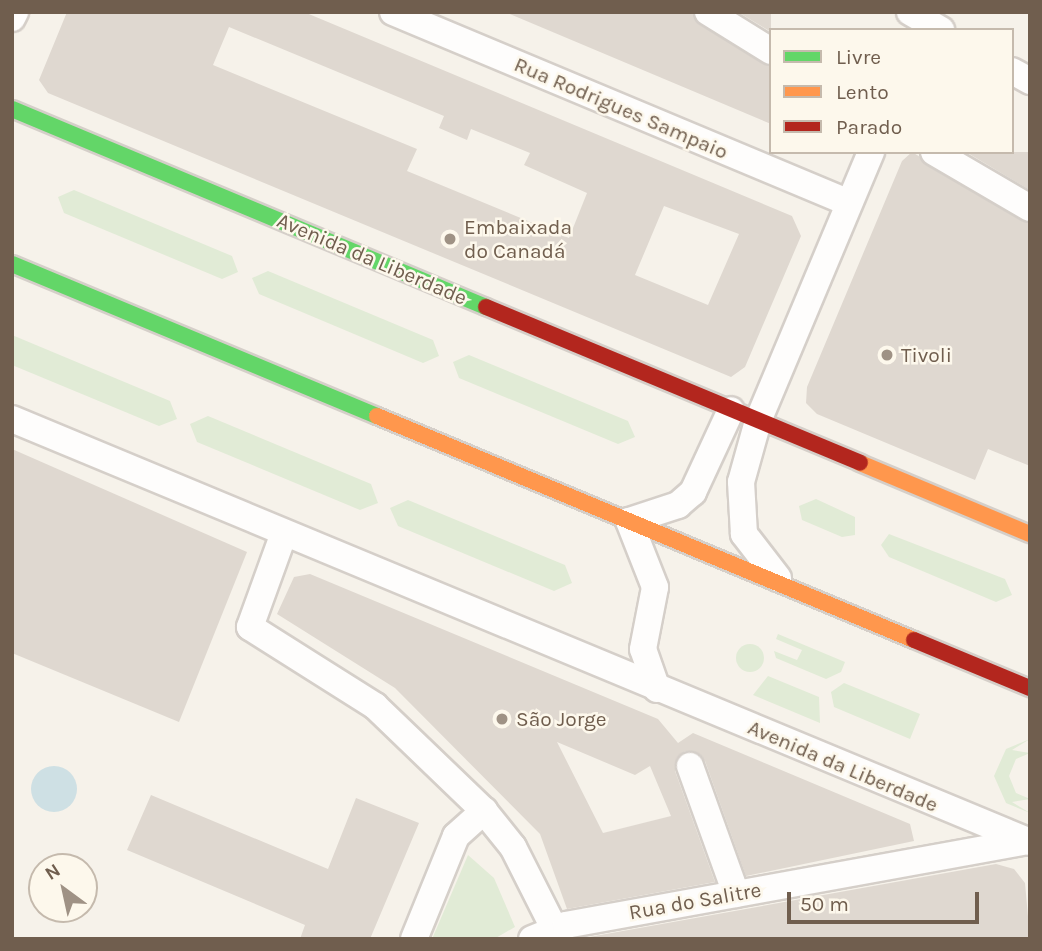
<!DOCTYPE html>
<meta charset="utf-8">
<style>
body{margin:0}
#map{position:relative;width:1042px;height:951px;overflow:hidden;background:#f6f2ea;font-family:Karla,sans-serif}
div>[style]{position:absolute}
.green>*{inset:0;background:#e1ebd6}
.round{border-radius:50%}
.water>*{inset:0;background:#cee0e4}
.building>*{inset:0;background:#dfd8d0}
.roads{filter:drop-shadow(2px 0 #d5cfc9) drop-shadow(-2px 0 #d5cfc9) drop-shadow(0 2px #d5cfc9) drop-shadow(0 -2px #d5cfc9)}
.street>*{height:26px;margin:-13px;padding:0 13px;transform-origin:13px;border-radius:13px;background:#fefdfc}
.fast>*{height:16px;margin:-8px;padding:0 8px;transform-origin:8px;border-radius:8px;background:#63d668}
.slow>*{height:16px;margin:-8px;padding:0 8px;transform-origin:8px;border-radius:8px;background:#ff974d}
.jam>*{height:16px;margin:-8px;padding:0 8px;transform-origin:8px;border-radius:8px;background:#b3261e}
.dots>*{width:19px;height:19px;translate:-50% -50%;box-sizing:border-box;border:4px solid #fdf8ec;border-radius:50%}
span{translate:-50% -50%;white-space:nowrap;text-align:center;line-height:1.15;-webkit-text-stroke:5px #fdf8ec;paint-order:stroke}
.street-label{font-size:21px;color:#705e4e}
.poi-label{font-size:21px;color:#705e4e}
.left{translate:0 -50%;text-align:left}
.frame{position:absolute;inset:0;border:14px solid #705e4e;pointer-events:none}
.legend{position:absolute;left:769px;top:28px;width:245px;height:126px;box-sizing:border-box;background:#fdf8ec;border:2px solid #c5baad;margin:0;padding:9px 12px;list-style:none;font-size:21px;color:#705e4e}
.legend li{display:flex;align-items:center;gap:14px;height:35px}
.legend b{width:35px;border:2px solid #c5baad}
.north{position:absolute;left:28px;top:853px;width:70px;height:70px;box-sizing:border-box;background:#fdf8ec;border:2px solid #c5baad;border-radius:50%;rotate:327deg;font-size:19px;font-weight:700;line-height:28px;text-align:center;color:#705e4e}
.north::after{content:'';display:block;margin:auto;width:24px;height:32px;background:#9f9285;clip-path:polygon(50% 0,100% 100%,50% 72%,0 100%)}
.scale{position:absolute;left:787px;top:892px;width:192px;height:32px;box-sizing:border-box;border:4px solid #705e4e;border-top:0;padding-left:9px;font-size:21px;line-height:24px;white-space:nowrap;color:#705e4e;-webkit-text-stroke:5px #fdf8ec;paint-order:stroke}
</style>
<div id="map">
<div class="green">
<div style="clip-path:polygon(74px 190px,232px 256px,238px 272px,222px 279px,64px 213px,58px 197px)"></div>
<div style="clip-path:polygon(268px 271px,433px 340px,439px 356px,423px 363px,259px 294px,252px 278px)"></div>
<div style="clip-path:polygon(12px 335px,170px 401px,177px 419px,159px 426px,12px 365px)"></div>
<div style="clip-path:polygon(469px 355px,628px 421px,635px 437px,618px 444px,459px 378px,453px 362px)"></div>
<div style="clip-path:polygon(208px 416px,371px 484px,378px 503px,360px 510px,197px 442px,190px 424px)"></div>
<div style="clip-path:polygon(816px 499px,855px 517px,855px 535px,842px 537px,802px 520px,799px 506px)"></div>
<div style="clip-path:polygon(408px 500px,565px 565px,572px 583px,554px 591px,398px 526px,390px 508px)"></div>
<div style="clip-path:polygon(889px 534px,1005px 579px,1012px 595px,996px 602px,889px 557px,881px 545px)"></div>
<div style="clip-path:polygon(778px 634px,845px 662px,841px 672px,826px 679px,776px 658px,774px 651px,797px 660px,802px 650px,776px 639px)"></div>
<div class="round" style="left:736px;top:644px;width:28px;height:28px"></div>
<div style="clip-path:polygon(768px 676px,819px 697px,820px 723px,753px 695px)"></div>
<div style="clip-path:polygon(844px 683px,920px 714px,910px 739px,834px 707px,831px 692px)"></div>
<div style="clip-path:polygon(1030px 739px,1012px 750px,1030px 753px,1016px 759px,1009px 776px,1016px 793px,1030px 799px,1012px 802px,1030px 813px,1006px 803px,994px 776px,1006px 749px)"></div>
<div style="clip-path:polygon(468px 855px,494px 878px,515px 927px,494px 939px,432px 939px)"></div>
</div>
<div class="water">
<div class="round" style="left:31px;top:766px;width:46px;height:46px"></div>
</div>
<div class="building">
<div style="clip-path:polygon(evenodd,67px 12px,304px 12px,792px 216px,801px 236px,745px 367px,731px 377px,48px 93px,39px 80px,67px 12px,229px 27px,444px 116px,439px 128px,467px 140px,471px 129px,530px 153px,524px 165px,587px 193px,569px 238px,407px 171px,417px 149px,213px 65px,229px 27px,67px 12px,664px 206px,739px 234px,708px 305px,635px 275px,664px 206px)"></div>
<div style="clip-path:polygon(505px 12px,692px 12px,700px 25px,771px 67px,771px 124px)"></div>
<div style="clip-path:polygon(738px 12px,771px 12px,771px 32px)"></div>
<div style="clip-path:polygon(912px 152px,1030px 224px,1030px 466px,988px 449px,975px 480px,817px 414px,806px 403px,807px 387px,902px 161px)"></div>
<div style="clip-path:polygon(966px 152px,1030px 152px,1030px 190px)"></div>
<div style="clip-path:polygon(12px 449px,247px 552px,179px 722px,12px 653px)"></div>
<div style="clip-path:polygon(evenodd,310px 574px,658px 719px,678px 743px,693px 733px,910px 824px,914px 841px,746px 876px,705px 761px,685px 751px,675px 771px,715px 882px,567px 909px,540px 834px,395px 688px,277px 614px,294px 577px,310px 574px,557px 742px,635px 775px,650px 766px,671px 816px,603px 833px,557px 742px)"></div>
<div style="clip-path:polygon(151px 795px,328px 869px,356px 798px,419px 823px,370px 939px,300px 939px,305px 925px,127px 850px)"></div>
<div style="clip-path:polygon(996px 864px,1014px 869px,1025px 883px,1030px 939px,578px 939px)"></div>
</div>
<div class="roads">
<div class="street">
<div style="left:393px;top:12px;width:494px;rotate:22.7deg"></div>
<div style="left:708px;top:12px;width:74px;rotate:31.8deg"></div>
<div style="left:910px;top:12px;width:36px;rotate:30deg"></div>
<div style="left:12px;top:18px;width:7px;rotate:-63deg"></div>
<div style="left:1012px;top:71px;width:21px;rotate:29deg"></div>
<div style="left:934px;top:152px;width:111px;rotate:30.3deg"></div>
<div style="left:12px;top:419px;width:1102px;rotate:22.56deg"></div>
<div style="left:284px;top:533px;width:100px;rotate:109.9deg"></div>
<div style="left:250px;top:627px;width:148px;rotate:32.3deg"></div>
<div style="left:375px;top:706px;width:151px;rotate:43.9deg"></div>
<div style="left:484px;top:811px;width:46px;rotate:51.1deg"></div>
<div style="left:513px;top:847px;width:91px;rotate:63.2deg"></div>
<div style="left:778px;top:578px;width:56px;rotate:-127.7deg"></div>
<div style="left:744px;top:534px;width:52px;rotate:-93.3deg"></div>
<div style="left:741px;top:482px;width:63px;rotate:-74.4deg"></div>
<div style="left:758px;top:421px;width:292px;rotate:-67.2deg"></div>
<div style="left:657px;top:689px;width:42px;rotate:-109.3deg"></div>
<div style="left:643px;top:649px;width:63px;rotate:-79deg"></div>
<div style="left:655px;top:587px;width:71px;rotate:-111.5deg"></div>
<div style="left:629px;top:521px;width:52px;rotate:-18.1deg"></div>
<div style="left:678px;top:505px;width:20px;rotate:-41deg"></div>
<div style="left:693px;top:492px;width:90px;rotate:-65.1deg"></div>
<div style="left:690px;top:766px;width:136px;rotate:70.2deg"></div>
<div style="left:414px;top:939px;width:111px;rotate:-67.8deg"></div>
<div style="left:456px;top:836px;width:38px;rotate:-42deg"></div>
<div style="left:532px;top:939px;width:37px;rotate:-22deg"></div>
<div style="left:566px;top:925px;width:468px;rotate:-10.3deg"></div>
</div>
<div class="fast">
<div style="left:12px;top:109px;width:514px;rotate:22.67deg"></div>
<div style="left:12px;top:264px;width:395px;rotate:22.6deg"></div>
</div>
<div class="slow">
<div style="left:377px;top:416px;width:582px;rotate:22.64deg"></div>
<div style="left:860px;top:463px;width:184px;rotate:22.7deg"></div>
</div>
<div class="jam">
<div style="left:486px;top:307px;width:405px;rotate:22.6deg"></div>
<div style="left:914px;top:640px;width:126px;rotate:22.5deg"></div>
</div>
</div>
<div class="dots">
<div style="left:450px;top:239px;background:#9f9285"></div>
<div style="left:887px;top:355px;background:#9f9285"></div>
<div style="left:502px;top:719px;background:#9f9285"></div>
</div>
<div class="street-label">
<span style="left:621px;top:108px;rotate:23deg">Rua Rodrigues Sampaio</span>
<span style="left:372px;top:259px;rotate:23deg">Avenida da Liberdade</span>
<span style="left:843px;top:766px;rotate:23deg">Avenida da Liberdade</span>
<span style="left:695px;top:901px;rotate:-10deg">Rua do Salitre</span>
</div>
<div class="poi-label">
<span class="left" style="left:464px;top:239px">Embaixada<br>do Canadá</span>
<span class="left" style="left:901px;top:355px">Tivoli</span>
<span class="left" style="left:516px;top:719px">São Jorge</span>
</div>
<div class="frame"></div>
<ul class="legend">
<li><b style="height:9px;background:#63d668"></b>Livre</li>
<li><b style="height:9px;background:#ff974d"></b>Lento</li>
<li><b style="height:9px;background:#b3261e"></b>Parado</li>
</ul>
<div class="north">N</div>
<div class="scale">50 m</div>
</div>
